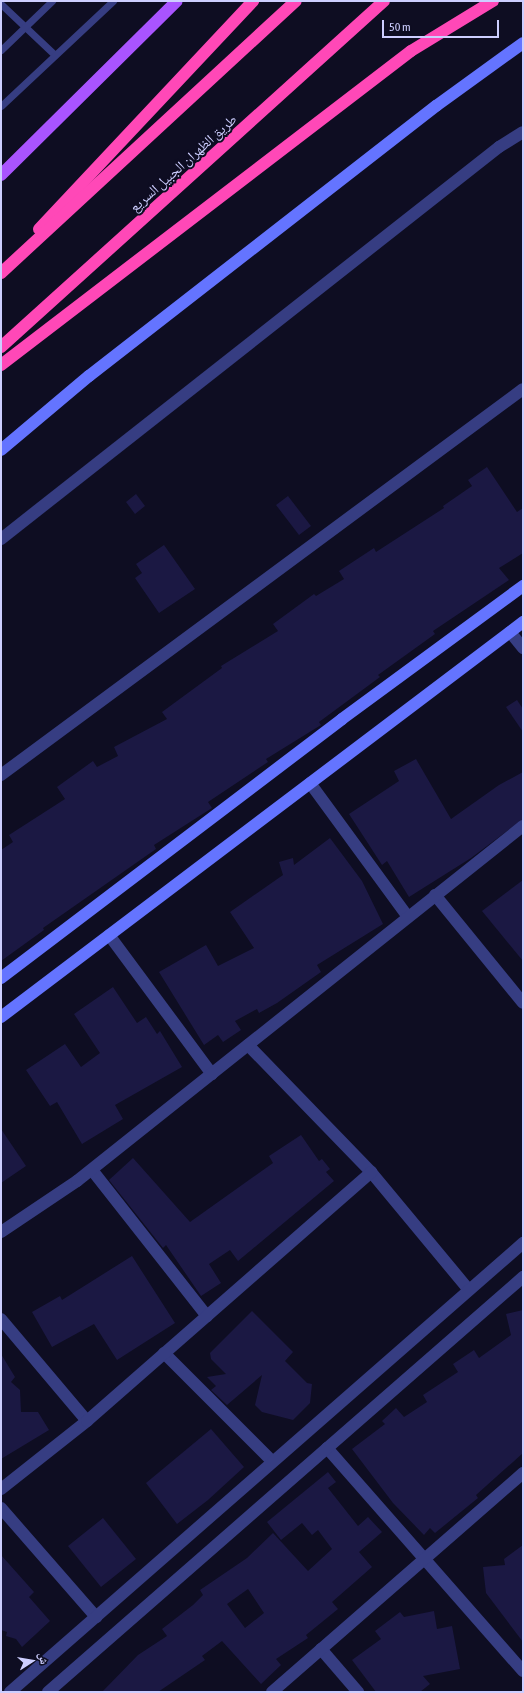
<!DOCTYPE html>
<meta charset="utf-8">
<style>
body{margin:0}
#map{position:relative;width:524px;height:1693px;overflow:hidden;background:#0e0d22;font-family:"Asap Condensed","Noto Naskh Arabic",sans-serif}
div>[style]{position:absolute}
.building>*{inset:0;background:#1b1843}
.lane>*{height:7px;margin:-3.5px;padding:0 3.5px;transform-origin:3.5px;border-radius:3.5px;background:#363d82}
.street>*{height:12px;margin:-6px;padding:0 6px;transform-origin:6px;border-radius:6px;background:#363d82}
.secondary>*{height:12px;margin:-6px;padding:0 6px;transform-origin:6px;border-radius:6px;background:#6474ff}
.primary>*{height:12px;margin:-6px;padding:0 6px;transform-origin:6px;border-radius:6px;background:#a954ff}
.highway>*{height:12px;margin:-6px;padding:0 6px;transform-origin:6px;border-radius:6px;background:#ff48b7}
span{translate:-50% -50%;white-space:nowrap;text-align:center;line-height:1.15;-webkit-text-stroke:4px #0e0d22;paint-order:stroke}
.street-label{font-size:14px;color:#cdceff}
.frame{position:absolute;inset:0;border:2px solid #cdceff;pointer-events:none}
.north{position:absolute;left:12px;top:1641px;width:40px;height:40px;-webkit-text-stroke:3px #0e0d22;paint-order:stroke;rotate:78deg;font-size:11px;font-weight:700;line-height:16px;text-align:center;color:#cdceff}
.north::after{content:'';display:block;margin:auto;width:14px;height:18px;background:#cdceff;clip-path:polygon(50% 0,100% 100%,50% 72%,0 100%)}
.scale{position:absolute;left:382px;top:20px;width:117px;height:18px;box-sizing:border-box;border:2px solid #cdceff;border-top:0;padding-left:5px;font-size:12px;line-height:14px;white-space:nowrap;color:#cdceff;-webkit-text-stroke:3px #0e0d22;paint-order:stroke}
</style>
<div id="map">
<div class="building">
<div style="clip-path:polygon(487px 467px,517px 512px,523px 508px,523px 553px,499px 568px,509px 580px,433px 631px,435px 634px,378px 675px,380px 677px,319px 722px,321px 725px,266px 759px,268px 762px,208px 802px,212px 808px,154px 845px,156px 849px,43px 928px,44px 930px,1px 961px,1px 850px,13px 842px,9px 835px,65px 799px,57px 787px,93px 761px,97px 767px,118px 756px,114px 747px,167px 719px,162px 712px,222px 668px,221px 666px,278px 631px,273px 624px,314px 594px,316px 596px,344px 579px,339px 571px,374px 548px,376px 552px,444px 508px,443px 506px,472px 486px,468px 480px)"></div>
<div style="clip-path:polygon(136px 494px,145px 506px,135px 514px,126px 502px)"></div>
<div style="clip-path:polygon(288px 496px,311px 526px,299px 535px,276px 505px)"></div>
<div style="clip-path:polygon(164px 545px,195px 589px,159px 613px,135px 578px,142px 573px,136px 564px)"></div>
<div style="clip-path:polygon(517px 700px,523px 709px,523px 732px,506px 707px)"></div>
<div style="clip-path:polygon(416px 759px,451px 819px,499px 785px,523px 772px,523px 819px,471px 858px,409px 897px,387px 861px,382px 865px,349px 814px,399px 781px,394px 771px)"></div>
<div style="clip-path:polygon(330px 838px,362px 881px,383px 924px,317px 965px,321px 972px,277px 1003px,259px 1013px,257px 1009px,235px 1021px,241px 1030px,223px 1042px,218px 1035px,204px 1045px,159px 972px,206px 945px,218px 966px,254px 948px,230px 912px,283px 875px,279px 862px,293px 858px,294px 865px)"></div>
<div style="clip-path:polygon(523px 880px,523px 961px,482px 911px)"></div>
<div style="clip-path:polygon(113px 987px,137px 1023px,146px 1017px,157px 1034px,160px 1031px,182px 1067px,115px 1105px,123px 1119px,82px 1144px,57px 1102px,50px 1106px,26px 1070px,65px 1044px,81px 1067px,100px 1053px,74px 1014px)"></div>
<div style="clip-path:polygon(1px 1129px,26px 1166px,1px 1183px)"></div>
<div style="clip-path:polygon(301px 1135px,319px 1161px,322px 1159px,330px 1169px,326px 1172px,334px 1181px,238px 1261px,230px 1250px,209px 1264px,221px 1283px,201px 1296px,166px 1245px,163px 1248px,109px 1180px,133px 1158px,190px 1222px,273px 1163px,269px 1156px)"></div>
<div style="clip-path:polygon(132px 1256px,175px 1323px,117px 1360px,94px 1324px,52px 1347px,32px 1312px,60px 1296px,62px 1300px)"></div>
<div style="clip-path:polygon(523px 1310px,523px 1453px,476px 1495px,478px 1498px,435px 1533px,430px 1528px,424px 1535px,393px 1503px,352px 1449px,385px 1424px,382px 1421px,396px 1408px,404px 1417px,427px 1402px,423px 1395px,458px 1372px,453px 1364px,474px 1350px,479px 1358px,511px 1335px,506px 1314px)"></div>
<div style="clip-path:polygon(252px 1311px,293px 1352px,285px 1361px,307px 1383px,312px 1384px,310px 1403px,293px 1420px,262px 1412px,255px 1405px,262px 1375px,227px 1405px,211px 1390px,216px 1386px,207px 1377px,226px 1374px,211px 1359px,210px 1353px)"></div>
<div style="clip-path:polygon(1px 1354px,15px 1377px,11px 1382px,20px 1390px,21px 1412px,38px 1412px,49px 1430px,1px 1459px)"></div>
<div style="clip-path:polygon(211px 1429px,244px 1467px,208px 1500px,177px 1524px,146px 1483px)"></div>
<div style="clip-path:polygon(evenodd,328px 1472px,336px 1482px,328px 1488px,358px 1526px,368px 1517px,382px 1532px,359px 1552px,372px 1567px,332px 1602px,338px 1609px,306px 1635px,308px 1638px,276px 1659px,281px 1665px,261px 1684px,222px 1641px,202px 1656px,205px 1660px,158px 1692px,102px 1692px,138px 1655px,167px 1636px,162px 1629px,193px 1605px,203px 1595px,200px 1590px,247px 1558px,273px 1533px,308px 1571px,332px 1549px,318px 1530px,312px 1535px,302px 1523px,281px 1540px,267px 1522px,328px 1472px,248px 1589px,264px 1613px,245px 1628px,227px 1604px,248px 1589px)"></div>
<div style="clip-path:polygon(103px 1518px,136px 1559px,101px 1587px,68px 1546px)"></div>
<div style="clip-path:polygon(523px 1545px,523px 1642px,486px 1593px,483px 1567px,505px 1565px,504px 1559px)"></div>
<div style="clip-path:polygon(1px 1555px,34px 1592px,29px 1597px,50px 1621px,22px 1647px,16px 1639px,6px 1636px,7px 1632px,1px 1630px)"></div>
<div style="clip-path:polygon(434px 1611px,437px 1629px,452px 1626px,460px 1669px,423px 1676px,430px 1684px,420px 1692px,376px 1692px,352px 1660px,381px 1639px,375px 1631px,400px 1612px,404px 1617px)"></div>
</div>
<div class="lane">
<div style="left:1px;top:4px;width:74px;rotate:43.4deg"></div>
<div style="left:1px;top:50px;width:71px;rotate:-43.9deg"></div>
<div style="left:1px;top:106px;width:154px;rotate:-43.2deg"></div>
</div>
<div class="street">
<div style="left:1px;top:539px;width:634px;rotate:-38.21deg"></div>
<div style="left:499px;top:147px;width:28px;rotate:-32deg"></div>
<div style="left:510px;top:632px;width:21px;rotate:51deg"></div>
<div style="left:1px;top:775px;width:649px;rotate:-36.48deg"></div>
<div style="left:310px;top:783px;width:166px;rotate:53.8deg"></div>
<div style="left:435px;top:895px;width:139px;rotate:50.8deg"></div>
<div style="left:109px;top:935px;width:173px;rotate:53.5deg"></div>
<div style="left:248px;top:1045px;width:177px;rotate:45.9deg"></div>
<div style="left:371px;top:1172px;width:153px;rotate:50.3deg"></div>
<div style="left:92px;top:1170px;width:186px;rotate:51.8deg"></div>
<div style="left:1px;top:1232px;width:92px;rotate:-33.9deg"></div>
<div style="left:77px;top:1181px;width:570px;rotate:-38.52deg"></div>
<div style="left:1px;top:1319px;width:133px;rotate:49.9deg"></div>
<div style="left:164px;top:1353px;width:153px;rotate:45deg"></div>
<div style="left:327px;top:1448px;width:297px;rotate:48.7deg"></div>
<div style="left:1px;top:1489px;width:110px;rotate:-38.3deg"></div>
<div style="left:87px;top:1421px;width:378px;rotate:-41.2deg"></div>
<div style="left:1px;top:1508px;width:145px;rotate:48.9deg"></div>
<div style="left:321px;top:1649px;width:57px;rotate:49.3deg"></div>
<div style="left:10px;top:1692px;width:682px;rotate:-41.19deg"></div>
<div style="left:48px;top:1692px;width:631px;rotate:-41.14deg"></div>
<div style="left:272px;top:1692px;width:333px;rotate:-41.1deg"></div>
</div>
<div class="secondary">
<div style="left:1px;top:450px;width:115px;rotate:-40.1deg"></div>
<div style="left:89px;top:376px;width:440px;rotate:-37.9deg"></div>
<div style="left:436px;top:106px;width:107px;rotate:-35.9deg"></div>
<div style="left:1px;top:978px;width:428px;rotate:-37.2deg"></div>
<div style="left:342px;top:719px;width:225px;rotate:-36.3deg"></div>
<div style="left:1px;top:1017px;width:655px;rotate:-37.11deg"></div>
</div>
<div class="primary">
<div style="left:1px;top:175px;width:247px;rotate:-44.7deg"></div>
</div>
<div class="highway">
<div style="left:39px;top:229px;width:313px;rotate:-46.8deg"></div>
<div style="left:1px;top:273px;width:401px;rotate:-42.7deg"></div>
<div style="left:1px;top:347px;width:516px;rotate:-42.09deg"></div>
<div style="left:1px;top:365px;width:516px;rotate:-37.45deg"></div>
<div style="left:411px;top:51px;width:96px;rotate:-31.4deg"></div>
</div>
<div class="street-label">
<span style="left:183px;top:163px;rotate:-42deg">طريق الظهران الجبيل السريع</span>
</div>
<div class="frame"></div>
<div class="north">ش</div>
<div class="scale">50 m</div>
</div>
